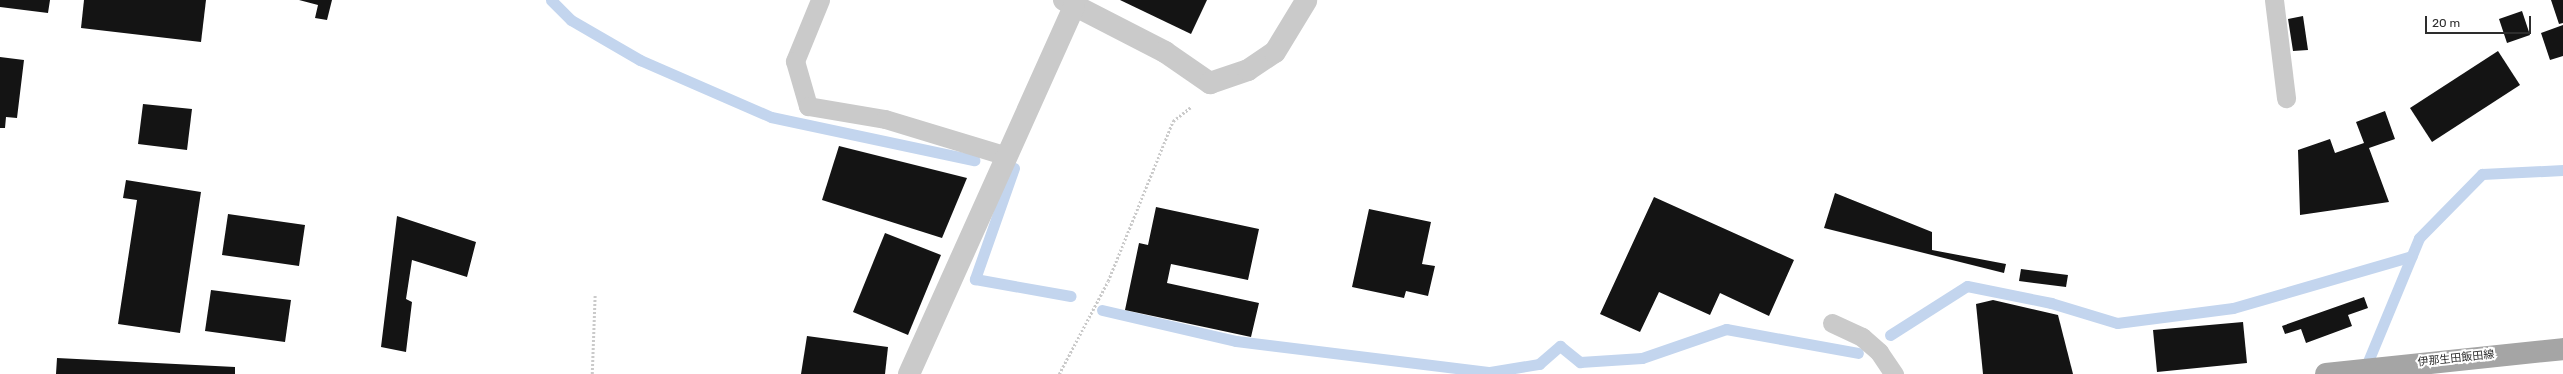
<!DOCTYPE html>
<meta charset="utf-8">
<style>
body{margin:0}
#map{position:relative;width:2563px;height:374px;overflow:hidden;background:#fff;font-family:Rubik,"Noto Sans JP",sans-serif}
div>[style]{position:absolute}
.stream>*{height:11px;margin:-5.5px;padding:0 5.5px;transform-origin:5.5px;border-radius:5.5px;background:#c3d5ee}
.building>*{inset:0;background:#141414}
.path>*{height:2.5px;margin-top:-1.25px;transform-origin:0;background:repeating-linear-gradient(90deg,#cacaca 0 2px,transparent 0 4px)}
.service>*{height:19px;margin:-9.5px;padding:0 9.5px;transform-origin:9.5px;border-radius:9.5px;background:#cacaca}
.minor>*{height:22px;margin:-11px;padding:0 11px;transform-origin:11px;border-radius:11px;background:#cacaca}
.primary>*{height:22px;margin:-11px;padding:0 11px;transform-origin:11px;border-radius:11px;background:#a5a5a5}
span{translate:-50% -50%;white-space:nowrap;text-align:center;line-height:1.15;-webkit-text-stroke:4px #fff;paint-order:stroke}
.street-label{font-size:11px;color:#2d2d2d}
.scale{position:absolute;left:2425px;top:16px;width:106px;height:18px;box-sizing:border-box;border:2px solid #2d2d2d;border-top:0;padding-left:5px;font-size:12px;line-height:14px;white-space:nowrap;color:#2d2d2d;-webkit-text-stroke:3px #fff;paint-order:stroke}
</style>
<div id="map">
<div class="stream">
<div style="left:551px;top:0;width:28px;rotate:45deg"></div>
<div style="left:571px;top:20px;width:80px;rotate:30.1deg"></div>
<div style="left:640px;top:60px;width:143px;rotate:23.5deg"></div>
<div style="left:771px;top:117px;width:208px;rotate:12deg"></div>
<div style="left:1014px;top:168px;width:118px;rotate:109.4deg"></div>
<div style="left:975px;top:279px;width:97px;rotate:10.1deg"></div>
<div style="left:1102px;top:310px;width:138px;rotate:13deg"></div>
<div style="left:1236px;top:341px;width:256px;rotate:7deg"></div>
<div style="left:1490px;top:372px;width:50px;rotate:-9.3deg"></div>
<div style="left:1539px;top:364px;width:28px;rotate:-41deg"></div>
<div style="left:1560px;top:346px;width:26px;rotate:39deg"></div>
<div style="left:1580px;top:362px;width:62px;rotate:-3.7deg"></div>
<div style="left:1642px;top:358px;width:89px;rotate:-19deg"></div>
<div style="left:1726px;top:329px;width:134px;rotate:10.3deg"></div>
<div style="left:1890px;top:335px;width:91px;rotate:-32.5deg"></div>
<div style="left:1967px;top:286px;width:86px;rotate:11.4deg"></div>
<div style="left:2051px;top:303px;width:69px;rotate:16.9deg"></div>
<div style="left:2117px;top:323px;width:117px;rotate:-7.4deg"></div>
<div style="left:2233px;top:308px;width:186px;rotate:-16.2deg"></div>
<div style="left:2364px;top:371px;width:144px;rotate:-67.5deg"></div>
<div style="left:2419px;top:238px;width:90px;rotate:-45.5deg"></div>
<div style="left:2482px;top:174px;width:81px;rotate:-2.8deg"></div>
</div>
<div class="building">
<div style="clip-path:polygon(0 0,50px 0,48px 13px,0 7px)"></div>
<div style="clip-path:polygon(84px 0,206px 0,201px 42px,81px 28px)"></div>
<div style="clip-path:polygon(299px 0,332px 0,327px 20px,315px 18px,318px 5px)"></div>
<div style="clip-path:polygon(1120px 0,1207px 0,1191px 34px)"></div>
<div style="clip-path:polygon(2551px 0,2563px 0,2563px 23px,2559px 24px)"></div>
<div style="clip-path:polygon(2522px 11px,2530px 35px,2507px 43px,2499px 19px)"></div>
<div style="clip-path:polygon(2303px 16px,2308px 50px,2293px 51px,2288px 19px)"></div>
<div style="clip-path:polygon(2563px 25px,2563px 56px,2550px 60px,2541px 33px)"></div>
<div style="clip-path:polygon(2498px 51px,2520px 85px,2432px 142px,2410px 108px)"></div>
<div style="clip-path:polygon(0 57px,24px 60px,17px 118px,6px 117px,5px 128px,0 128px)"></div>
<div style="clip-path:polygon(143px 104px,192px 109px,187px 150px,138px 144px)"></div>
<div style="clip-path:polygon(2385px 111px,2395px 139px,2369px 148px,2389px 202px,2300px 215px,2298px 150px,2330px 139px,2335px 153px,2364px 143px,2356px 122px)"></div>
<div style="clip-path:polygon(839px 146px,967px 178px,942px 238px,822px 200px)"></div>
<div style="clip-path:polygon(126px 180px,201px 192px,180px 333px,118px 324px,137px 200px,123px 198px)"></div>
<div style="clip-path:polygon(1835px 193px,1932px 232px,1932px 250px,2006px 264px,2004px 273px,1824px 228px)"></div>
<div style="clip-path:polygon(1654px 197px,1794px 260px,1769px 316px,1720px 293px,1710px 315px,1659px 292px,1640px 332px,1600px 314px)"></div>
<div style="clip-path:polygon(1156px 207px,1259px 229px,1248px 280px,1171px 264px,1167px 283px,1259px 303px,1251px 337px,1125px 310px,1139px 243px,1148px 245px)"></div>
<div style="clip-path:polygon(1369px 209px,1431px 222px,1422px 264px,1435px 266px,1428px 296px,1406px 291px,1404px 298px,1352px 287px)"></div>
<div style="clip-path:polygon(228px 214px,305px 225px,299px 266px,222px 255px)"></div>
<div style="clip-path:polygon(397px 216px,476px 242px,467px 277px,412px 260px,406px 299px,412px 302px,406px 352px,381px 347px)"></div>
<div style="clip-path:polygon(885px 233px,941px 255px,908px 335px,853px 312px)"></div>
<div style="clip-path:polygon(2021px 269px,2068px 275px,2066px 287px,2019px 281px)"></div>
<div style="clip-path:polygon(211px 290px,291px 300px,285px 342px,205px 331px)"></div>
<div style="clip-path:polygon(2364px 297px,2368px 308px,2348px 315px,2352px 326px,2306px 343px,2301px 329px,2285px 334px,2282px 326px)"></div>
<div style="clip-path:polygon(1993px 300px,2058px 315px,2073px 374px,1983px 374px,1976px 304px)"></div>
<div style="clip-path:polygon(2243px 322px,2247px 363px,2157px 372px,2153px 330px)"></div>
<div style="clip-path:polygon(807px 336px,888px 347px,885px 374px,801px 374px)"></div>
<div style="clip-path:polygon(57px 358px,235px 367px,235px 374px,56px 374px)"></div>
</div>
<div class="path">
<div style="left:592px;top:374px;width:80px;rotate:-87.9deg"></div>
<div style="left:1059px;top:374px;width:105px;rotate:-62.2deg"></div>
<div style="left:1108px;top:281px;width:173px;rotate:-67.9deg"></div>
<div style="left:1173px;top:121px;width:23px;rotate:-38deg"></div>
</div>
<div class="service">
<div style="left:820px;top:0;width:66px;rotate:112.3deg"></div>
<div style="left:795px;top:61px;width:47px;rotate:73.9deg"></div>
<div style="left:808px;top:106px;width:78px;rotate:9.6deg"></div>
<div style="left:885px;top:119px;width:127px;rotate:16.9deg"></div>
<div style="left:2274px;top:0;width:99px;rotate:83deg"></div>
<div style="left:1832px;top:323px;width:33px;rotate:25deg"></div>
<div style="left:1862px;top:337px;width:23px;rotate:41deg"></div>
<div style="left:1879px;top:352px;width:27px;rotate:56deg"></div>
</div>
<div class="minor">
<div style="left:1064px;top:0;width:114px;rotate:27.2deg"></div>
<div style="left:1165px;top:52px;width:55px;rotate:34.6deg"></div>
<div style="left:1210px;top:83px;width:40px;rotate:-18.9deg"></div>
<div style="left:1248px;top:70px;width:32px;rotate:-34deg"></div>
<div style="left:1275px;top:52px;width:60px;rotate:-58.7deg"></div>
<div style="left:909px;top:374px;width:402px;rotate:-65.8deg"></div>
</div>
<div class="primary">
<div style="left:2326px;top:374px;width:238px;rotate:-6deg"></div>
</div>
<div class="street-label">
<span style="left:2456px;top:359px;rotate:-6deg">伊那生田飯田線</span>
</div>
<div class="scale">20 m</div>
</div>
